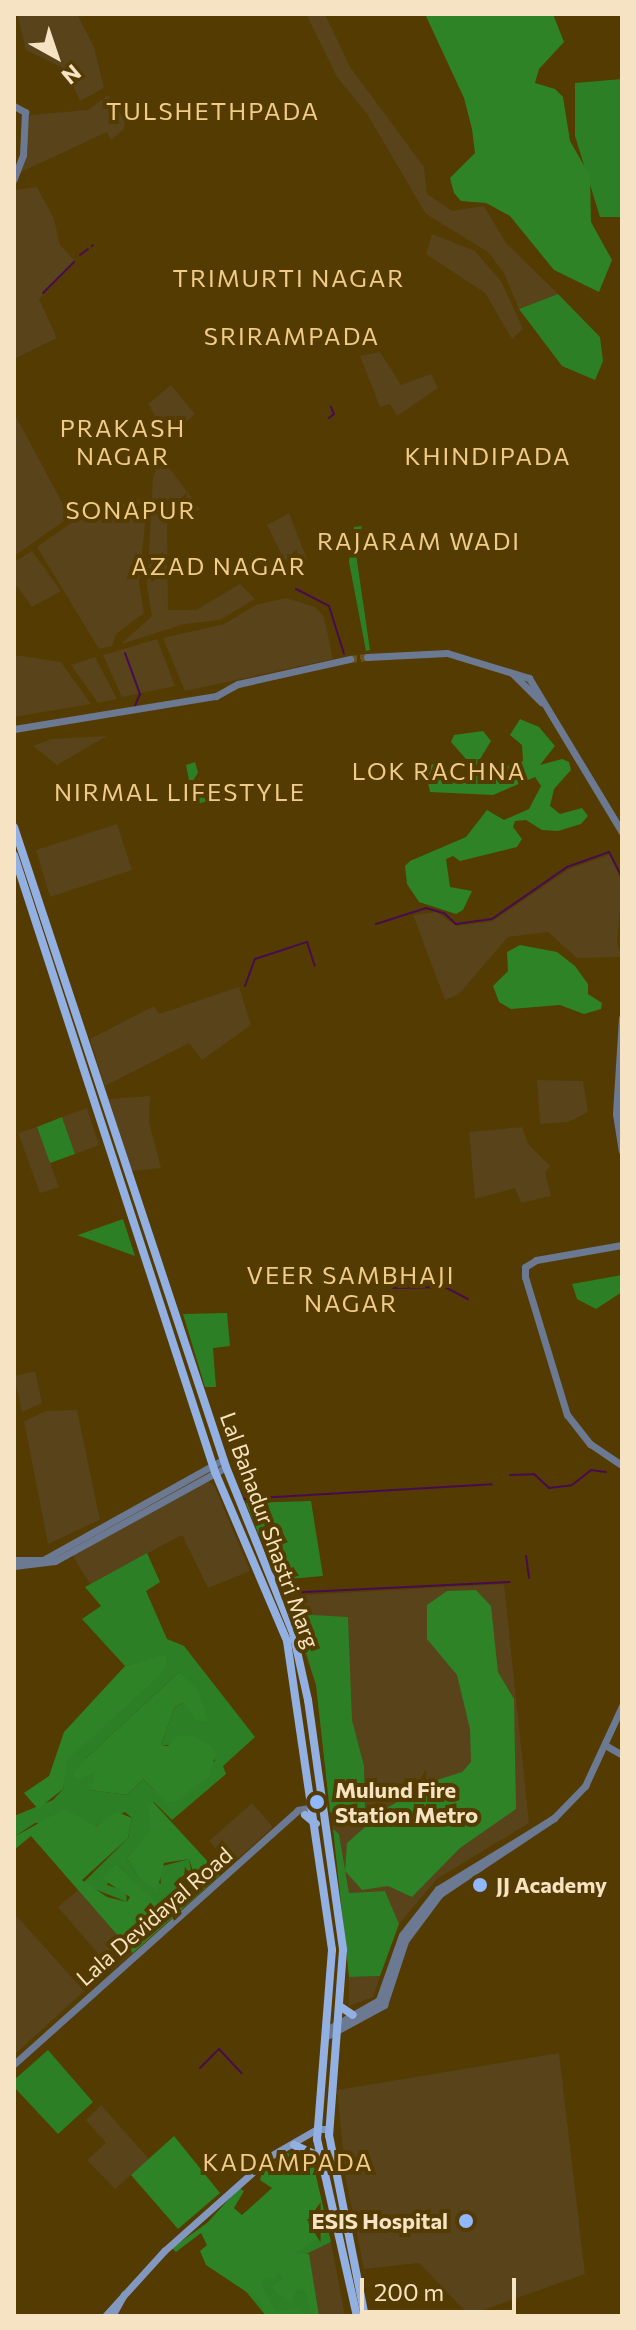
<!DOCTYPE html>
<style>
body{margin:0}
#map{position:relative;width:636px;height:2330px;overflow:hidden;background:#543b01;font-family:Commissioner,sans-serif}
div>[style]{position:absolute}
.built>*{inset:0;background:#58431b}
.green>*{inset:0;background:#2d7f25}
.forest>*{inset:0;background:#2d8325}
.stream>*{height:2px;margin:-1px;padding:0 1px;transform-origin:1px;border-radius:1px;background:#470c50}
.tertiary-tunnel>*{height:7px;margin-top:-3.5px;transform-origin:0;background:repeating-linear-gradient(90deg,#6c541e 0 7px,transparent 0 10.5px)}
.tertiary>*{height:7px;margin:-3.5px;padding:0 3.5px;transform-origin:3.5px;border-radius:3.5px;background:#6b7992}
.secondary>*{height:7px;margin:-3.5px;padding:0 3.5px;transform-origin:3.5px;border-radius:3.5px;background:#8298c0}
.primary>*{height:8px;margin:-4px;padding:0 4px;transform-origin:4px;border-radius:4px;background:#93b0e3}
.dots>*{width:22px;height:22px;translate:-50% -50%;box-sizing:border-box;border:4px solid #543b01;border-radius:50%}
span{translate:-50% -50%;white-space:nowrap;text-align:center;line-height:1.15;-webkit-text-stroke:8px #543b01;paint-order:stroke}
.street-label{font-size:22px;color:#f6e3c3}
.poi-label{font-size:22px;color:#f6e3c3;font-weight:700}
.left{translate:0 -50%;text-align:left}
.right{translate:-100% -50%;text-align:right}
.neighbourhood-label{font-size:24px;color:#f1cc89;letter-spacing:2px}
.frame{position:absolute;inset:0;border:16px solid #f6e3c3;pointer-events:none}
.north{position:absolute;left:16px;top:16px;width:80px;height:80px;-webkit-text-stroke:6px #543b01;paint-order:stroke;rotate:140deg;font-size:22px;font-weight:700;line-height:32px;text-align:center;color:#f6e3c3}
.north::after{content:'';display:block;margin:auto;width:28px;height:36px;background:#f6e3c3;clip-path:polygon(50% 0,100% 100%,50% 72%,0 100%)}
.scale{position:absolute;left:360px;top:2278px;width:156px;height:36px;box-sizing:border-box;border:4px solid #f6e3c3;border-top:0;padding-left:10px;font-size:24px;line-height:28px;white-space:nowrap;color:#f6e3c3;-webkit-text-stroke:6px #543b01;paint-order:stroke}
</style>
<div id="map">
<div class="built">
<div style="clip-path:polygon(17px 14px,77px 14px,94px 47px,104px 88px,80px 101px,65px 69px,26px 50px)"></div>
<div style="clip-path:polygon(306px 14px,325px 14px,350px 67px,424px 167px,427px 194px,452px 211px,484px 206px,506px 243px,558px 294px,519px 309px,504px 273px,488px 252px,426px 214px,367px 114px,337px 77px)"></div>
<div style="clip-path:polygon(108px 95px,125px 120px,124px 129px,111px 140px,107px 132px,21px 172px,30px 115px,88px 110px)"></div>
<div style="clip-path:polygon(37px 187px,54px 219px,60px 245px,74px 260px,39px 299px,57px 338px,14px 359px,14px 190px)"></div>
<div style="clip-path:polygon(432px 234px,475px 251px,501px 281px,523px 329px,512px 339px,485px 293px,426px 254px)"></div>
<div style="clip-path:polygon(380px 352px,401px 385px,431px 374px,438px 388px,397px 416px,390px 404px,380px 407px,360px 356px)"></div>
<div style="clip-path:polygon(171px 385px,195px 414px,168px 438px,148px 404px)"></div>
<div style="clip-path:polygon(14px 413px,70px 517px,14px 556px)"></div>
<div style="clip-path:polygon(161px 457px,200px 509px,167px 524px,168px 610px,196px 610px,240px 584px,255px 599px,220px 620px,185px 624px,121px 644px,152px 616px,147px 587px,153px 477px)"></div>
<div style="clip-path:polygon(148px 496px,139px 582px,144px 613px,116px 634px,112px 646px,99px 649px,37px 547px,78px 518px)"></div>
<div style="clip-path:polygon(289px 513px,307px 559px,288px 568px,267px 525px)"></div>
<div style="clip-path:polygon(32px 551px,61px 591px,32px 607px,14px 582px,14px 562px)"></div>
<div style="clip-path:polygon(286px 598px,315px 607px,324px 617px,333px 659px,185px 691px,163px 638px,224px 624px,256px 605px)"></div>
<div style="clip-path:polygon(157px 639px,175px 686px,122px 697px,103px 655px)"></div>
<div style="clip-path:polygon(14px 655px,61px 662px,91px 704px,14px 717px)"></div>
<div style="clip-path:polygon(95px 657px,117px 699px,98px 703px,71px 665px)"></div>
<div style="clip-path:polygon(107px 736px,57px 765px,33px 746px,51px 739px)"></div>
<div style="clip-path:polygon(117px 824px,132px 870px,50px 897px,36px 850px)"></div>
<div style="clip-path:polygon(611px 854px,622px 884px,617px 944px,622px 957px,577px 958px,548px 932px,508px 937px,459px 994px,445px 1000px,413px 915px,436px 912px,457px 926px,493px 921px,569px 869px)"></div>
<div style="clip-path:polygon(239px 987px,251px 1025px,202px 1060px,189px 1043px,105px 1086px,90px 1039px,154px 1006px,159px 1014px)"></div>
<div style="clip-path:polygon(537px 1080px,583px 1081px,588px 1112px,568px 1122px,540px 1124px)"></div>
<div style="clip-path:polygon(150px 1096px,149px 1122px,161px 1168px,131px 1171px,109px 1099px)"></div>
<div style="clip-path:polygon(87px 1108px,99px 1145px,75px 1154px,62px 1117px)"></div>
<div style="clip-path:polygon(37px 1127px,59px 1187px,40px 1193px,18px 1133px)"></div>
<div style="clip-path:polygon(522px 1127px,528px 1144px,550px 1166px,545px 1173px,551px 1196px,521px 1203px,515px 1188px,475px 1199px,469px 1132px)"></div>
<div style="clip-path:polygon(35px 1371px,42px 1403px,22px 1412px,14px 1376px)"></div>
<div style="clip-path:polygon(77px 1410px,100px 1520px,48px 1544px,24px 1421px,46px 1411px)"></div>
<div style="clip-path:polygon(205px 1479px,214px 1485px,250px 1571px,208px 1588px,182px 1535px,90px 1584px,71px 1553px)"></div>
<div style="clip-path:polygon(504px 1584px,529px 1823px,437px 1879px,399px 1924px,385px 1891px,349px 1893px,339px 1834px,333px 1829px,316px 1685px,284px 1596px)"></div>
<div style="clip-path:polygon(252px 1803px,273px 1827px,231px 1865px,209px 1841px)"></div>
<div style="clip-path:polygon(78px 1890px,133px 1953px,112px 1970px,58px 1907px)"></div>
<div style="clip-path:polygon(14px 1913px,84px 1991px,14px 2055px)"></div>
<div style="clip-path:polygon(380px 1976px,373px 1997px,349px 2006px,349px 1977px)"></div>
<div style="clip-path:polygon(559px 2053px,585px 2274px,469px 2315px,419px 2263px,364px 2269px,346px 2180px,337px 2090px)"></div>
<div style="clip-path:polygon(101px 2105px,149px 2159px,115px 2189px,87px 2160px,106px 2143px,86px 2120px)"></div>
<div style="clip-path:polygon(331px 2242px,345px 2316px,317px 2316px,304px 2255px)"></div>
</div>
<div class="green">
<div style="clip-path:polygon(622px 79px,622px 217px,600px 217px,575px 136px,575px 83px)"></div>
<div style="clip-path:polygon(558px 294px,600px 337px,603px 361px,595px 380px,562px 366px,519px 309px)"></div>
<div style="clip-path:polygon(362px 526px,356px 554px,370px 650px,366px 651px,349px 562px,354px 527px)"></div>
<div style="clip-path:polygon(195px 762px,202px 786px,221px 781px,225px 796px,194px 805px,186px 765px)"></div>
<div style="clip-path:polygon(62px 1117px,75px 1154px,50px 1163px,37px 1127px)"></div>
<div style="clip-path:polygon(123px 1219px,135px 1256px,77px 1235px,78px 1235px)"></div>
<div style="clip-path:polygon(622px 1275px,622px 1292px,596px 1309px,577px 1299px,572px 1284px)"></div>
<div style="clip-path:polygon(227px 1313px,230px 1346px,213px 1348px,216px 1387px,205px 1387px,183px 1314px)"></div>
<div style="clip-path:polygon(311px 1501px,323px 1576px,277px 1580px,246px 1503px)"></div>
<div style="clip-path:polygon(evenodd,147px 1553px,160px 1582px,146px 1591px,167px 1639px,184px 1646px,255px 1737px,223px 1766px,226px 1774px,172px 1820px,154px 1802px,149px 1807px,152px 1829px,127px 1858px,137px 1875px,161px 1884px,159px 1867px,189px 1859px,191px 1871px,198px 1874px,211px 1865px,220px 1875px,209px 1885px,159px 1906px,117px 1864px,107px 1885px,126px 1891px,127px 1902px,82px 1884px,128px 1838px,132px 1818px,125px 1812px,95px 1826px,35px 1823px,14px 1837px,14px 1816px,53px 1800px,63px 1789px,66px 1760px,168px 1662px,165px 1655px,125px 1666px,82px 1619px,101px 1606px,85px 1587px,147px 1553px,179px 1672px,191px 1711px,183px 1703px,175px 1707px,161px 1745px,210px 1745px,215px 1761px,155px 1791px,143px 1779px,127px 1795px,90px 1790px,97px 1777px,95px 1771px,86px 1773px,86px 1758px,179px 1672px)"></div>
<div style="clip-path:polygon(294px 1614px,348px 1617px,352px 1720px,364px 1766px,365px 1809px,330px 1812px,316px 1685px)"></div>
<div style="clip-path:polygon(333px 1829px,339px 1834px,349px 1893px,385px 1891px,399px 1924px,380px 1976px,349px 1977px)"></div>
<div style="clip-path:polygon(48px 2050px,93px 2102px,58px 2134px,14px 2087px,14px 2080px)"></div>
<div style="clip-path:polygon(329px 2233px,331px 2242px,304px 2255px,317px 2316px,266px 2316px,239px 2283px)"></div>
</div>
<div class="forest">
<div style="clip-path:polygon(425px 14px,553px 14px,564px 42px,539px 69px,535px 83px,555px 89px,563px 97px,570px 141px,590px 176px,591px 222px,612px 260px,599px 292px,554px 270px,510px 216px,486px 203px,461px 201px,454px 193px,450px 178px,475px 153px,472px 129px,464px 98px)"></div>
<div style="clip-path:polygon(520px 719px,539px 727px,555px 746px,540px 765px,562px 759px,569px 762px,571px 770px,554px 789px,550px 806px,560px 814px,582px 808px,588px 816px,581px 824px,558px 831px,542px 830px,526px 820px,515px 821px,513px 827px,522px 839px,517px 847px,460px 861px,453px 856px,446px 859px,450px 887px,472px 891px,463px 910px,456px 914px,419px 902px,407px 884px,405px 866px,410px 861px,466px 837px,487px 810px,504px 820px,529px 809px,541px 786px,535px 777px,493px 795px,430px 792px,425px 769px,440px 760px,461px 783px,468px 772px,466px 759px,451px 742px,454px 735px,483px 731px,491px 741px,474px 769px,477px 776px,496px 779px,505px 767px,523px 761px,522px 745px,510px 735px)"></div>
<div style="clip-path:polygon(520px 945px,557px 952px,575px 966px,588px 984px,588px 994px,602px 1003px,601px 1009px,584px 1014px,560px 1005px,511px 1009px,499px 1002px,493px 986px,508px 971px,507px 952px)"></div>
<div style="clip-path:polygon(476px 1590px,491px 1606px,498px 1672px,514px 1699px,516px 1809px,460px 1848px,412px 1897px,388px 1886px,362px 1890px,345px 1871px,347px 1843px,385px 1809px,434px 1781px,462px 1772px,471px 1762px,470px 1729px,457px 1675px,427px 1639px,427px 1605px,447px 1591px)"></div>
<div style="clip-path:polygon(165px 1654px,168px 1662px,159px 1676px,67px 1760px,63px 1789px,38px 1809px,24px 1793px,49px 1776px,64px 1732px,125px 1666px)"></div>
<div style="clip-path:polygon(179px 1672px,198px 1690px,208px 1721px,196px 1721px,183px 1703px,175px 1707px,161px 1745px,168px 1746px,177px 1736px,194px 1736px,210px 1745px,216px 1753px,209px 1776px,175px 1802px,166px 1802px,143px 1779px,127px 1795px,90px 1790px,95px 1772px,76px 1780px,73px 1773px,86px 1758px)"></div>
<div style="clip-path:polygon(153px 1802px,211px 1865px,194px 1875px,189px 1859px,164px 1863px,157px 1891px,137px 1875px,127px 1858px,151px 1829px,148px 1807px)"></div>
<div style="clip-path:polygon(64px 1809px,96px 1826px,117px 1812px,132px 1818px,128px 1838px,82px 1880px,107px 1897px,127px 1902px,130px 1897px,101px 1878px,117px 1864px,160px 1906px,172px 1904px,198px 1881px,209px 1885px,133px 1953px,31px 1836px,14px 1850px,14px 1837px)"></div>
<div style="clip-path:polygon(174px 2136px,220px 2193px,178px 2229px,131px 2175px)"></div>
<div style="clip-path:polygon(285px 2153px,291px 2154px,296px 2166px,307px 2157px,314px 2167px,329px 2233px,293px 2254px,309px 2254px,319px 2316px,312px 2316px,306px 2292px,298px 2287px,291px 2303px,275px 2291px,272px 2287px,283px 2278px,278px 2273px,273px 2281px,266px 2278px,260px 2283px,276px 2312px,299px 2307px,305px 2316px,265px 2316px,260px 2301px,206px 2265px,200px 2251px,207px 2245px,201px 2233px,176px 2252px,172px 2248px,207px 2223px,239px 2188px,244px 2191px,234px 2208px,242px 2215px,272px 2188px,260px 2180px,262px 2173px)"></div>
</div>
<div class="stream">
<div style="left:92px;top:246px;width:1px;rotate:-45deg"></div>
<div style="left:80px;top:255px;width:10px;rotate:-37deg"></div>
<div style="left:43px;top:293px;width:44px;rotate:-45deg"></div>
<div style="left:329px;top:418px;width:6px;rotate:-39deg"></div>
<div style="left:334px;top:414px;width:8px;rotate:-113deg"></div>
<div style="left:296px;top:589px;width:37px;rotate:27deg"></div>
<div style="left:329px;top:606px;width:50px;rotate:72.6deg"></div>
<div style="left:125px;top:653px;width:44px;rotate:69.9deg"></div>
<div style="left:140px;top:694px;width:13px;rotate:113deg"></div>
<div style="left:622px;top:913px;width:37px;rotate:90deg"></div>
<div style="left:376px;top:924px;width:52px;rotate:-17.7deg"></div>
<div style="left:426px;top:908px;width:19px;rotate:16deg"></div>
<div style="left:444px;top:913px;width:16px;rotate:43deg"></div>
<div style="left:456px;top:924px;width:36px;rotate:-8deg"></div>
<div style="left:492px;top:919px;width:91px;rotate:-34.7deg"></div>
<div style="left:567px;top:867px;width:45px;rotate:-19.7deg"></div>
<div style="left:609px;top:852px;width:29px;rotate:63deg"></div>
<div style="left:245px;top:986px;width:29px;rotate:-70deg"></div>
<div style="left:255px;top:959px;width:55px;rotate:-18.1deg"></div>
<div style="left:307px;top:942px;width:25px;rotate:72deg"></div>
<div style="left:393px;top:1288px;width:52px;rotate:-1.1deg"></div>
<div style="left:445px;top:1287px;width:26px;rotate:28deg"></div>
<div style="left:510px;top:1475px;width:24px;rotate:-2deg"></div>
<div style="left:534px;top:1474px;width:21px;rotate:43deg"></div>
<div style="left:549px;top:1488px;width:23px;rotate:-7deg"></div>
<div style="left:572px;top:1485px;width:24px;rotate:-38deg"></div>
<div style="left:591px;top:1470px;width:15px;rotate:8deg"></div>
<div style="left:242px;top:1499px;width:250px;rotate:-3.4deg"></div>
<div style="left:526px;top:1556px;width:22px;rotate:82deg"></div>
<div style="left:284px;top:1593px;width:226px;rotate:-2.8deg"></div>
<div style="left:200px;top:2068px;width:27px;rotate:-45deg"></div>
<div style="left:219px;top:2049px;width:33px;rotate:47deg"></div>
</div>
<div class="tertiary-tunnel">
<div style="left:350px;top:659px;width:17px;rotate:-7deg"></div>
</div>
<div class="tertiary">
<div style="left:14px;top:106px;width:13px;rotate:29deg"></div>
<div style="left:25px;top:112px;width:43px;rotate:92.7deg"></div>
<div style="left:23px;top:155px;width:26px;rotate:111deg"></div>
<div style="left:367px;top:657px;width:80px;rotate:-2.9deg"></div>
<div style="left:447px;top:653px;width:86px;rotate:17deg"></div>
<div style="left:529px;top:678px;width:180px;rotate:58.9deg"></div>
<div style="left:513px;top:674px;width:40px;rotate:45deg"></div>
<div style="left:14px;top:729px;width:205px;rotate:-9.3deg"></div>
<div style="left:216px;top:696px;width:25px;rotate:-29deg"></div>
<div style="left:238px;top:684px;width:115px;rotate:-12.6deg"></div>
<div style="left:622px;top:1018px;width:96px;rotate:93.6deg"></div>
<div style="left:616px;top:1114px;width:37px;rotate:81deg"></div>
<div style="left:620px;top:1464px;width:36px;rotate:-146deg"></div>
<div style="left:590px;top:1444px;width:37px;rotate:-128deg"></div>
<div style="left:567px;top:1415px;width:144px;rotate:-106.9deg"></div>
<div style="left:525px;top:1277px;width:10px;rotate:-90deg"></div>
<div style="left:525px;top:1267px;width:13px;rotate:-32deg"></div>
<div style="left:536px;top:1260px;width:87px;rotate:-9.9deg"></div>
<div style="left:14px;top:1560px;width:29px"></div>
<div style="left:43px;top:1560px;width:206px;rotate:-29.1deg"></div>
<div style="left:14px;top:1566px;width:41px;rotate:-7deg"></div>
<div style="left:55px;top:1561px;width:195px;rotate:-28.8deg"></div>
<div style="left:605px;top:1745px;width:20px;rotate:30deg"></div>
<div style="left:554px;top:1818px;width:45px;rotate:-45.9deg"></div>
<div style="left:585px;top:1786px;width:88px;rotate:-65.2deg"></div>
<div style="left:329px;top:2035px;width:63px;rotate:-28.6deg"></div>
<div style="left:384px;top:2005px;width:67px;rotate:-71.8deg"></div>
<div style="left:405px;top:1941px;width:59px;rotate:-53.3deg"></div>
<div style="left:440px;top:1894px;width:137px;rotate:-33.7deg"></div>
<div style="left:554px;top:1818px;width:136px;rotate:148.5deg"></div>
<div style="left:438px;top:1889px;width:58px;rotate:128deg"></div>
<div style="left:402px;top:1935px;width:69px;rotate:109.5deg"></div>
<div style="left:379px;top:2000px;width:56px;rotate:150.3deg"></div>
<div style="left:14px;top:2064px;width:381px;rotate:-41.8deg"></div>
<div style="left:298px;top:1810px;width:26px;rotate:-11deg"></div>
</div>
<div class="secondary">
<div style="left:105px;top:2316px;width:88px;rotate:-47.8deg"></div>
<div style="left:164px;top:2251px;width:144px;rotate:-41.6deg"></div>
<div style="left:272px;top:2155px;width:52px;rotate:-30deg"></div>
<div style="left:317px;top:2129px;width:12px"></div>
<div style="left:112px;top:2316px;width:25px;rotate:-61deg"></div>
</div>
<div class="primary">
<div style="left:14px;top:827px;width:674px;rotate:71.67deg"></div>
<div style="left:226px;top:1467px;width:179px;rotate:68deg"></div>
<div style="left:293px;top:1633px;width:69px;rotate:77.4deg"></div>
<div style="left:308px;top:1700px;width:252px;rotate:82deg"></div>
<div style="left:343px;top:1950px;width:186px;rotate:94.3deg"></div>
<div style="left:329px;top:2135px;width:185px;rotate:78.8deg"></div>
<div style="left:14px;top:855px;width:649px;rotate:71.96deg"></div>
<div style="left:215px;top:1472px;width:184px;rotate:66.9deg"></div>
<div style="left:287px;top:1641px;width:312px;rotate:81.7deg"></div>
<div style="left:332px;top:1950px;width:190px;rotate:94.5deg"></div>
<div style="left:317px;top:2139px;width:181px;rotate:77.3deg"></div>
<div style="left:305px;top:1815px;width:14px;rotate:39deg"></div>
<div style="left:341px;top:2007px;width:14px;rotate:34deg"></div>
<div style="left:294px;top:2145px;width:30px;rotate:24deg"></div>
</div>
<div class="dots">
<div style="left:317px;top:1802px;background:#91b8fd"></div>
<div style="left:480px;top:1885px;background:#91b8fd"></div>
<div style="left:466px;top:2221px;background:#91b8fd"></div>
</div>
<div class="street-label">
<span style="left:270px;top:1530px;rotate:70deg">Lal Bahadur Shastri Marg</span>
<span style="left:154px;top:1916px;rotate:-41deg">Lala Devidayal Road</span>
</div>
<div class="poi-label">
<span class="left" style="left:335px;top:1802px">Mulund Fire<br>Station Metro</span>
<span class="left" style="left:496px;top:1885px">JJ Academy</span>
<span class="right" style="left:448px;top:2221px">ESIS Hospital</span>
</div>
<div class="neighbourhood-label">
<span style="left:213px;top:111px">TULSHETHPADA</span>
<span style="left:289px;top:278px">TRIMURTI NAGAR</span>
<span style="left:292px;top:336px">SRIRAMPADA</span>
<span style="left:123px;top:442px">PRAKASH<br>NAGAR</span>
<span style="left:488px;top:456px">KHINDIPADA</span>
<span style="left:131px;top:510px">SONAPUR</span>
<span style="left:419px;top:541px">RAJARAM WADI</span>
<span style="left:219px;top:566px">AZAD NAGAR</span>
<span style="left:439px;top:771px">LOK RACHNA</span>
<span style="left:180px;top:792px">NIRMAL LIFESTYLE</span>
<span style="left:351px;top:1289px">VEER SAMBHAJI<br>NAGAR</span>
<span style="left:288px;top:2162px">KADAMPADA</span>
</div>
<div class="frame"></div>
<div class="north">N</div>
<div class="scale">200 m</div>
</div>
